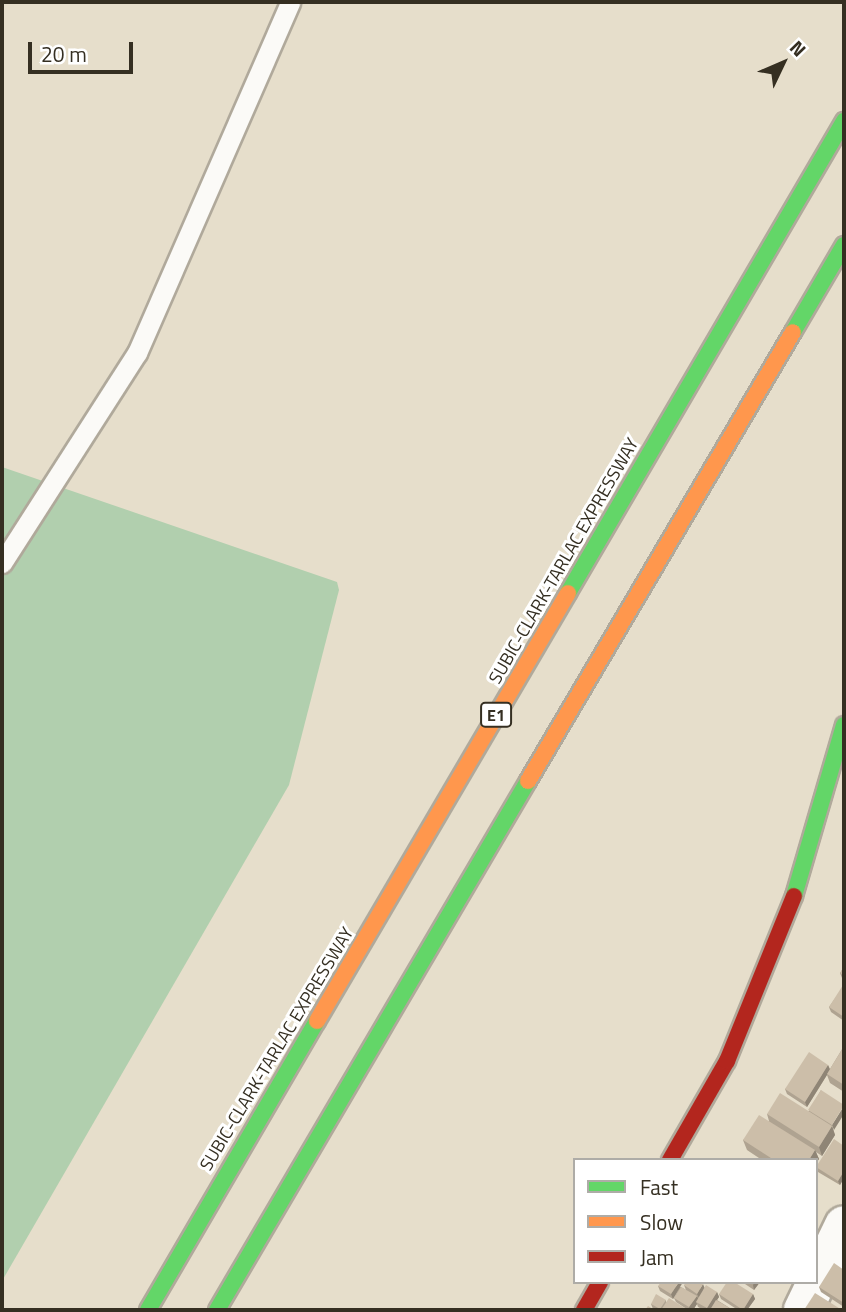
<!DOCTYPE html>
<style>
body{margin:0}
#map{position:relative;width:846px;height:1312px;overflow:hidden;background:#e6decb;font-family:"Titillium Web",sans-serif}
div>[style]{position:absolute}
.green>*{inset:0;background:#b1cfae}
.roads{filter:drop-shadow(2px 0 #b0a99b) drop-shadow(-2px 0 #b0a99b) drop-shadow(0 2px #b0a99b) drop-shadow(0 -2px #b0a99b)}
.lane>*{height:19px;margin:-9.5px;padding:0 9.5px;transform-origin:9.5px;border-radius:9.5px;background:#fbfaf7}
.street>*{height:38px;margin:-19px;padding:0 19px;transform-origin:19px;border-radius:19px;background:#fbfaf7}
.fast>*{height:16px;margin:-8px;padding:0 8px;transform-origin:8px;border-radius:8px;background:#63d668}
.slow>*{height:16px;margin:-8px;padding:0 8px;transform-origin:8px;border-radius:8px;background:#ff974d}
.jam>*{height:16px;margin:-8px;padding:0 8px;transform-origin:8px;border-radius:8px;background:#b3261e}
.wall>*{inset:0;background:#afa391}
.shaded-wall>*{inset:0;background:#8f8576}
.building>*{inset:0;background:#ccbea9}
span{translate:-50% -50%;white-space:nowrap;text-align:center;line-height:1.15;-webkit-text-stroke:6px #fff;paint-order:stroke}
.shield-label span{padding:2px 5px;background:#fff;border:2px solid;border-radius:5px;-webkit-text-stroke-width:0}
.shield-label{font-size:16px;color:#352f22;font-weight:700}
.street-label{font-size:18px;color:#352f22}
.frame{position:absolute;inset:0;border:4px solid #352f22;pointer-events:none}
.legend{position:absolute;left:573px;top:1158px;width:245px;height:126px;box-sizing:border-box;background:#fff;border:2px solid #aeaca7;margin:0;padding:9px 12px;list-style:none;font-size:21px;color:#352f22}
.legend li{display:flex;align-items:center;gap:14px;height:35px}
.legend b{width:35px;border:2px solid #aeaca7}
.north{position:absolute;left:748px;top:28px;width:70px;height:70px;-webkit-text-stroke:5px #fff;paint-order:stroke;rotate:46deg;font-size:19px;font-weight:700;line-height:28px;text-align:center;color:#352f22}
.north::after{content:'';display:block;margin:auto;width:24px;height:32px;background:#352f22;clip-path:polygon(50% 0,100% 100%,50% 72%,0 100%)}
.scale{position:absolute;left:28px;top:42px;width:105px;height:32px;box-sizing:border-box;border:4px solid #352f22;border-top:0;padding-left:9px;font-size:21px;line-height:24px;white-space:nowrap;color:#352f22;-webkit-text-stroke:5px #fff;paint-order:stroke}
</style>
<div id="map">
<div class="green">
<div style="clip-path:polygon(2px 467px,337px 582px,339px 590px,289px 785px,2px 1281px)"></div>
</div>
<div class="roads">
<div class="lane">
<div style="left:2px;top:563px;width:250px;rotate:-57.3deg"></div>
<div style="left:137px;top:353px;width:383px;rotate:-66.4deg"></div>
</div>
<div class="street">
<div style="left:803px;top:1310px;width:94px;rotate:-64.2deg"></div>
</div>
<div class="fast">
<div style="left:793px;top:332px;width:101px;rotate:-59.6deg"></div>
<div style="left:568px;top:593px;width:547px;rotate:-59.68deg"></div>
<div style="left:794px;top:896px;width:178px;rotate:-73.7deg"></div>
<div style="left:148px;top:1310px;width:335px;rotate:-59.7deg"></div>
<div style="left:217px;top:1310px;width:614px;rotate:-59.55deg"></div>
</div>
<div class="slow">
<div style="left:528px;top:781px;width:521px;rotate:-59.45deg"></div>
<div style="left:317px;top:1021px;width:496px;rotate:-59.6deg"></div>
</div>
<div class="jam">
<div style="left:670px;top:1160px;width:114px;rotate:-60.1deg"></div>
<div style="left:727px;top:1061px;width:178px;rotate:-67.9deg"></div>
<div style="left:584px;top:1310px;width:32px;rotate:-60deg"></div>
</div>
</div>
<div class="wall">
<div style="clip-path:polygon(844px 967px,844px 983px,840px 973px)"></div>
<div style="clip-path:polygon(844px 986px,844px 1021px,831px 1012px,829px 1007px)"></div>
<div style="clip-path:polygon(844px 1046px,844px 1092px,830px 1083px,827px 1075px,807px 1107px,787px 1094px,785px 1089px,828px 1065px,830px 1069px)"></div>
<div style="clip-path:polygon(821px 1090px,835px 1135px,822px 1156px,816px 1152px,819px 1159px,816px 1163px,816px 1160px,762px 1160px,747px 1150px,743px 1140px,769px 1121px,767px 1114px,809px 1111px)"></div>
<div style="clip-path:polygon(844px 1146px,844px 1178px,840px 1185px,818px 1172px,816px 1167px)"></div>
<div style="clip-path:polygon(844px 1270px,844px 1307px,821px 1292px,819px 1287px)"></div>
<div style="clip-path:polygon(742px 1282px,760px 1282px,754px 1290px)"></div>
<div style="clip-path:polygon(684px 1285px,717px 1292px,719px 1297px,717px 1300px,733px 1310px,704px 1310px,698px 1307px,697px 1304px,693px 1310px,688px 1310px,676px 1302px,674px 1298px,680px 1287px,673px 1299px,660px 1291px,658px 1286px,681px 1287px,686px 1290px)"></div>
<div style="clip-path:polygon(719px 1294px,753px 1294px,755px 1299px,747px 1310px,738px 1310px,721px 1299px)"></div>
<div style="clip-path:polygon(666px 1300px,666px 1302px,688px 1310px,645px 1310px,653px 1309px,651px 1304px)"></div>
</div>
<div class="shaded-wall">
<div style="clip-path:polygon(828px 1065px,830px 1070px,807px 1107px,805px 1102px)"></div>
<div style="clip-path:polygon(844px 1106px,844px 1114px,834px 1130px,832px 1125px)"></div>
<div style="clip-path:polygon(832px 1126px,835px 1135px,822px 1156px,819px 1147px)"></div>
<div style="clip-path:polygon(815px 1150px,819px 1159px,816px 1163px,816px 1160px,809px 1160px)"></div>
<div style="clip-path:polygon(844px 1171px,844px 1178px,840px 1185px,838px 1181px)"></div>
<div style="clip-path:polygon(679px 1282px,683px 1282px,673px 1299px,671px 1294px)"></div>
<div style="clip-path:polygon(755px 1282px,760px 1282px,754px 1290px,753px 1285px)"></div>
<div style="clip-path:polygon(703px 1284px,705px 1289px,699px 1298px,697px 1294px)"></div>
<div style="clip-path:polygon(717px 1292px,719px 1297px,710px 1310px,707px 1310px,707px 1308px)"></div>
<div style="clip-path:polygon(753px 1294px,755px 1299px,747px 1310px,743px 1310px)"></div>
<div style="clip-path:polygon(697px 1296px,699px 1301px,696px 1302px,697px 1304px,693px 1310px,690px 1310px,689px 1307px)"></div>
</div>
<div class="building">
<div style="clip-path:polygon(844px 967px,844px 976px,840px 973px)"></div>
<div style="clip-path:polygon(843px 985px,844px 986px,844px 1017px,829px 1007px)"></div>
<div style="clip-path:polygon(844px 1046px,844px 1085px,827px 1074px)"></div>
<div style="clip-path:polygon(809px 1052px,828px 1065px,805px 1102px,785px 1089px)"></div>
<div style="clip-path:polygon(821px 1090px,844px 1105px,832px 1125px,808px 1110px)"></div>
<div style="clip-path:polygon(780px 1093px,832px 1126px,819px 1147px,767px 1114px)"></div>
<div style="clip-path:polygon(759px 1115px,815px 1150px,809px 1160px,774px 1160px,743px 1140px)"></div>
<div style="clip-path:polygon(834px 1139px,844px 1146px,844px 1171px,838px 1181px,816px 1167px)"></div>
<div style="clip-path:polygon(834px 1263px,844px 1270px,844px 1303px,819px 1287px)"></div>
<div style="clip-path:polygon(661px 1282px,679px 1282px,671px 1294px,658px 1286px)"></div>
<div style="clip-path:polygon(686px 1282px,700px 1282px,703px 1284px,697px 1294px,684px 1285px)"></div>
<div style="clip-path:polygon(727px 1282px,734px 1282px,753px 1294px,743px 1310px,719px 1294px)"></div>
<div style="clip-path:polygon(706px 1285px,717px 1292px,707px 1308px,696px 1302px)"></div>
<div style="clip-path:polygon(681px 1287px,697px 1296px,689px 1307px,674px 1298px)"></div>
<div style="clip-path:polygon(815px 1293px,842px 1310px,804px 1310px)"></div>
<div style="clip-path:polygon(656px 1294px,666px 1300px,660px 1309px,651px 1304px)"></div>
<div style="clip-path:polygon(669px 1298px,688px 1310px,661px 1310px)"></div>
<div style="clip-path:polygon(716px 1300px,733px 1310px,710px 1310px)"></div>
<div style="clip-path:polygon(648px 1306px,655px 1310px,645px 1310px)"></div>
</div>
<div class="shield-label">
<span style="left:496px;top:715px">E1</span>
</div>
<div class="street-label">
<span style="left:564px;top:561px;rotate:-60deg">SUBIC-CLARK-TARLAC EXPRESSWAY</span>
<span style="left:277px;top:1049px;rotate:-59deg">SUBIC-CLARK-TARLAC EXPRESSWAY</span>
</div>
<div class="frame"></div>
<ul class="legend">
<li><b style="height:9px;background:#63d668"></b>Fast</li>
<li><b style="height:9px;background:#ff974d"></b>Slow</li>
<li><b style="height:9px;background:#b3261e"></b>Jam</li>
</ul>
<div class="north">N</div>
<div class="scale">20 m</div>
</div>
